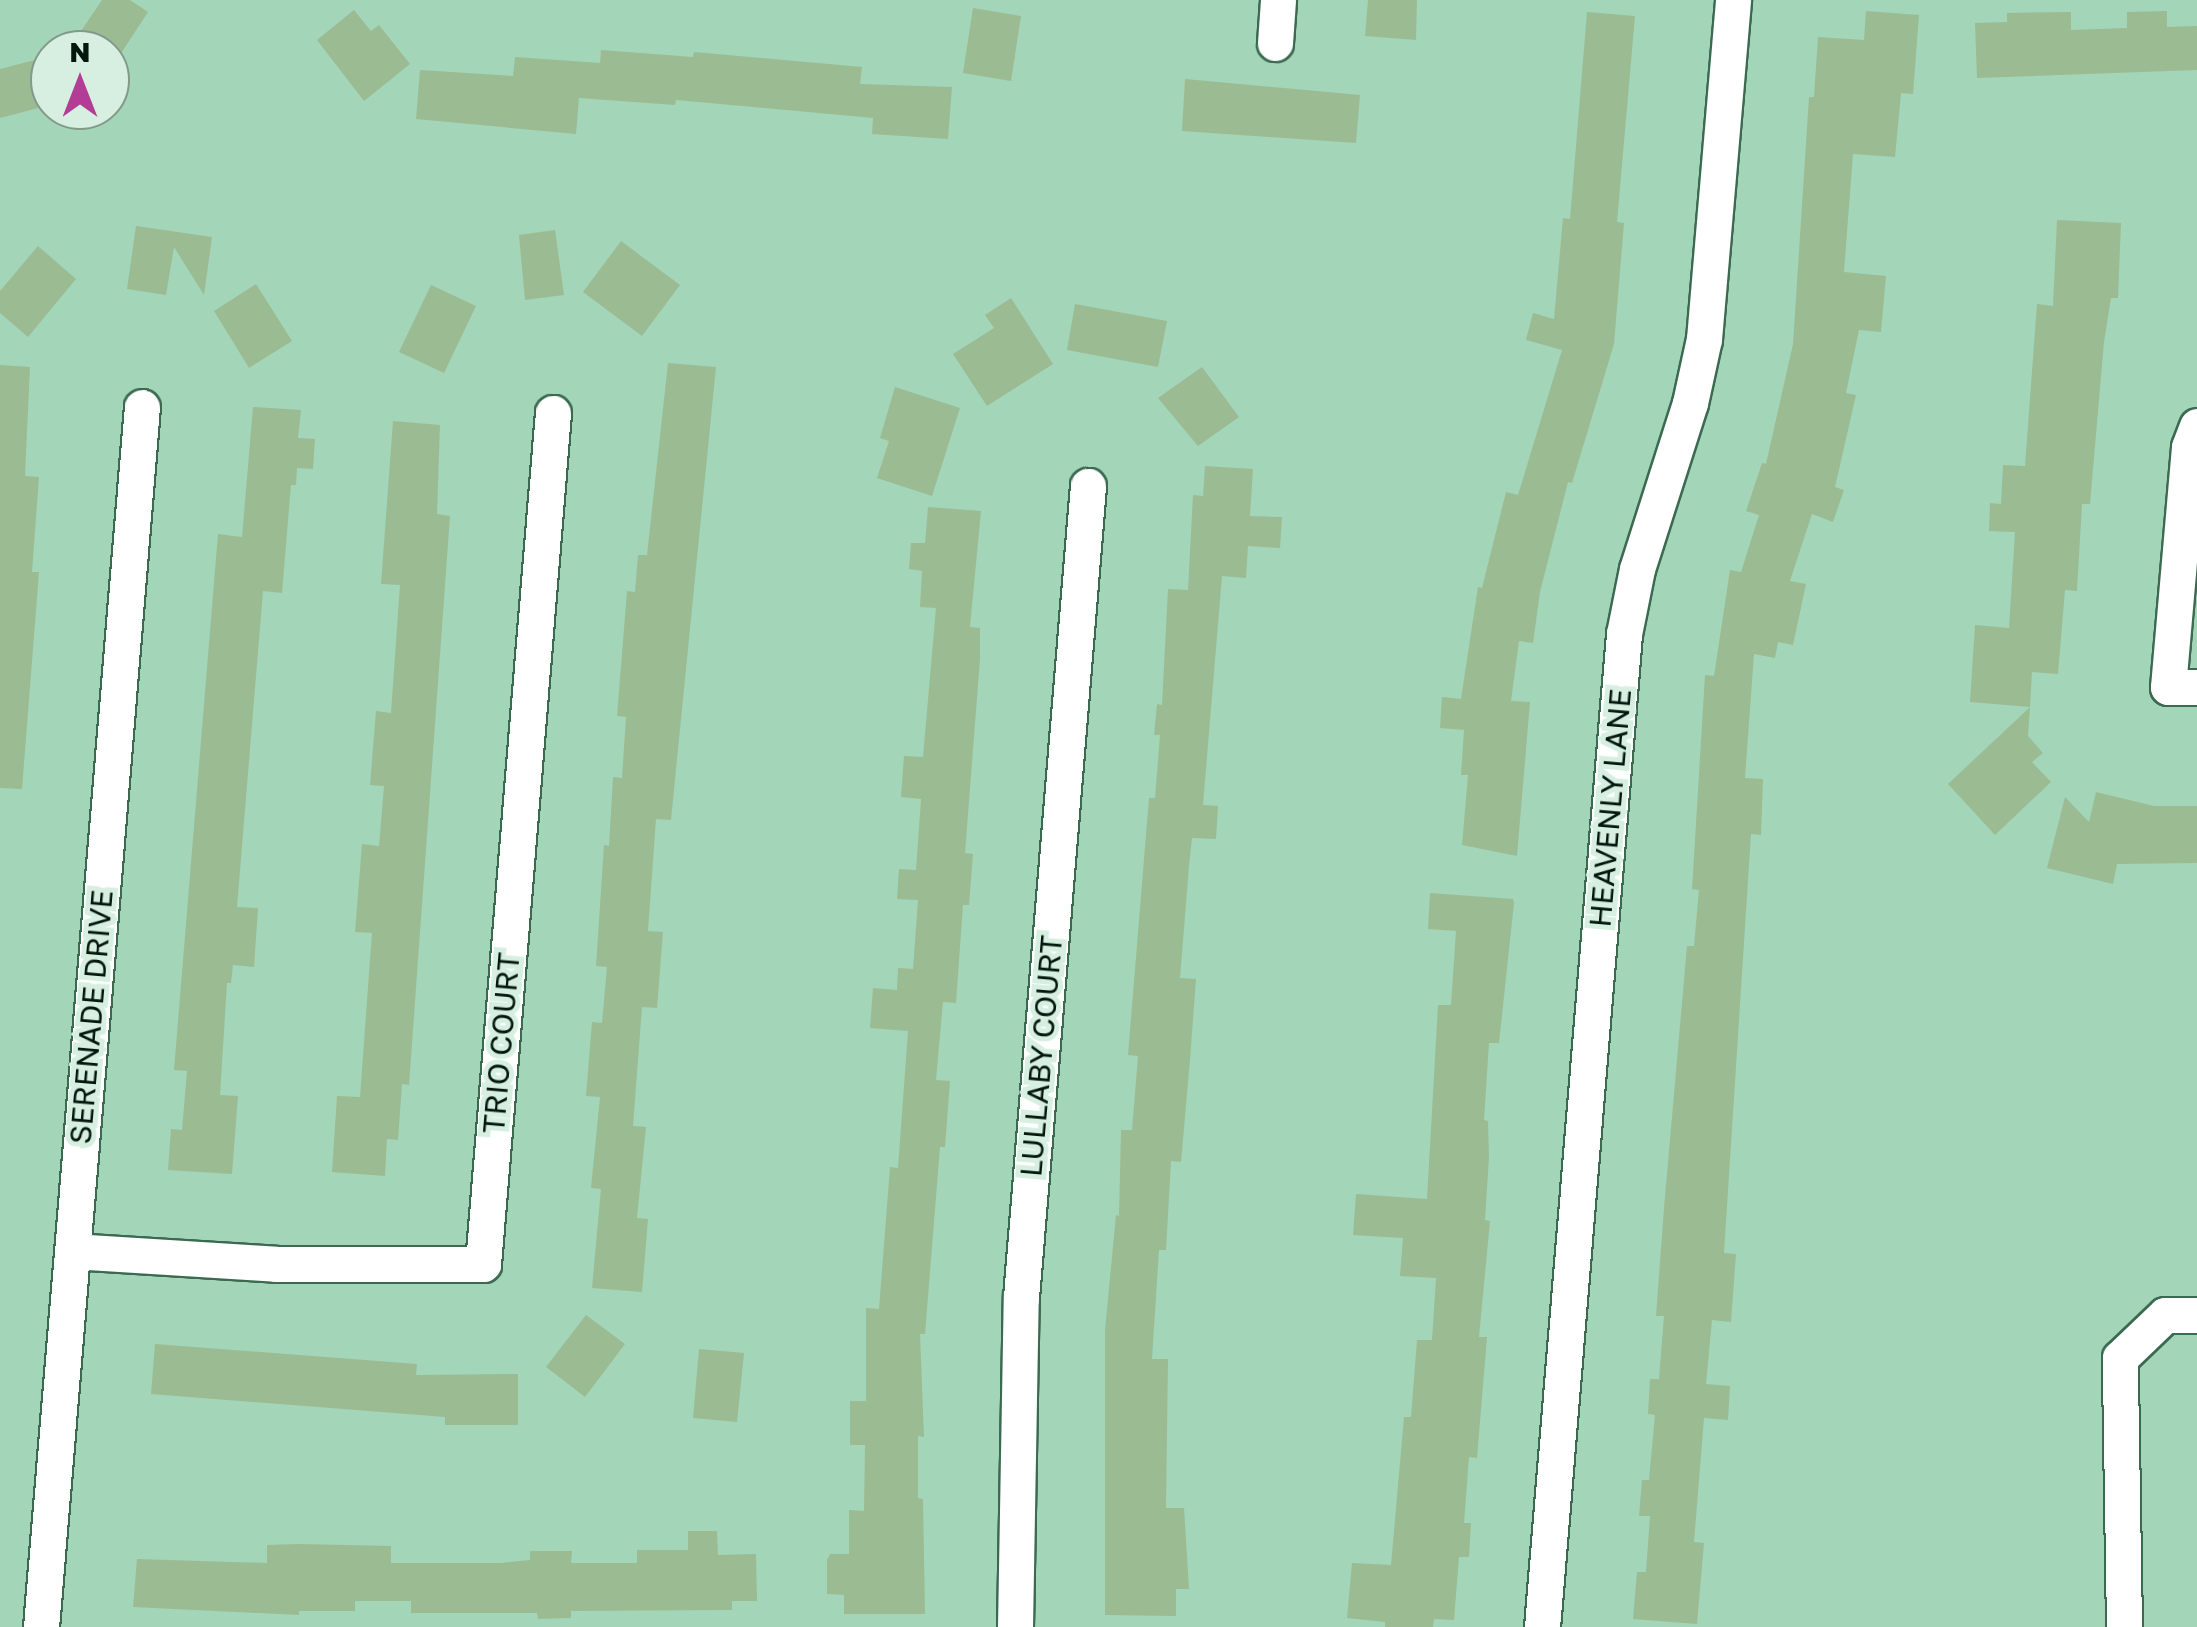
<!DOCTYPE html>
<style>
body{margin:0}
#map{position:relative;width:2197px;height:1627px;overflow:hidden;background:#a3d5b9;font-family:"Golos Text",sans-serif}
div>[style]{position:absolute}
.building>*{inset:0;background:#9bbb93}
.roads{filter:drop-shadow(2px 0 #3b6a51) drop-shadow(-2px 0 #3b6a51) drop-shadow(0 2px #3b6a51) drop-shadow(0 -2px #3b6a51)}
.minor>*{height:35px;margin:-17.5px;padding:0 17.5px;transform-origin:17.5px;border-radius:17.5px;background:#fff}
span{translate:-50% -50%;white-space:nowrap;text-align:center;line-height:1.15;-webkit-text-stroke:10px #d6efe1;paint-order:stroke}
.street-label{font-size:30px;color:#04170d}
.north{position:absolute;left:30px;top:30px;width:100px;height:100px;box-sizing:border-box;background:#d6efe1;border:2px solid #82998c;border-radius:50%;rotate:0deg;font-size:28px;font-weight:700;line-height:40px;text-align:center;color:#04170d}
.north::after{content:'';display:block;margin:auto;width:35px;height:45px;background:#b33d94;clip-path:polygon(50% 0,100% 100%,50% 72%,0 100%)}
</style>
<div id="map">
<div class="building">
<div style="clip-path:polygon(102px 0,130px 0,148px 12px,116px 61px,110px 50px,97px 50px,77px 37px)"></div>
<div style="clip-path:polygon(1368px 0,1417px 0,1416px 40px,1365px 36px)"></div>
<div style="clip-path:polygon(973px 8px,1021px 16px,1011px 81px,963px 73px)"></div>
<div style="clip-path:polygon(354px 10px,371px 31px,379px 25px,410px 64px,364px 101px,317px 40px)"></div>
<div style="clip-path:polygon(1866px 11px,1919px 15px,1913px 94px,1901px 93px,1895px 157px,1853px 154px,1844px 272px,1886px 276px,1881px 332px,1859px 330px,1846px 393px,1856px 395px,1835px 487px,1844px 490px,1833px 522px,1812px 514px,1790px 581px,1806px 584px,1793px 645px,1778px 642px,1775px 658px,1754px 654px,1745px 778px,1763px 779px,1761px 835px,1751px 834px,1724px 1253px,1736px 1254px,1731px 1322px,1712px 1320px,1706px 1384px,1730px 1386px,1728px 1420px,1704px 1418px,1694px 1542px,1704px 1543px,1697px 1624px,1633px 1619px,1637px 1572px,1646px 1572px,1650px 1516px,1639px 1516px,1642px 1480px,1649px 1480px,1655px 1415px,1648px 1414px,1650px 1379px,1659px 1379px,1664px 1316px,1656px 1316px,1664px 1208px,1687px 946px,1694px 946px,1699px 890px,1692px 889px,1705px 675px,1714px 676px,1730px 570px,1741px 572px,1759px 515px,1746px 511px,1762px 463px,1766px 464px,1793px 344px,1809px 97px,1814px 97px,1818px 37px,1864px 40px)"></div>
<div style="clip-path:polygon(2167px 11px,2167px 27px,2197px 26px,2197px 70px,1977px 78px,1975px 23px,2007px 22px,2007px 13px,2071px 12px,2071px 30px,2127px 28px,2127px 12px)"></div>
<div style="clip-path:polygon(1587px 12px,1635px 16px,1617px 222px,1624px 223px,1614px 344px,1572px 483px,1568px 482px,1540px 592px,1533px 643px,1519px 641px,1511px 701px,1530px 702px,1517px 856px,1462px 845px,1468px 775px,1461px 775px,1464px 730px,1440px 728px,1442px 697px,1461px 699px,1478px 587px,1482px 588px,1506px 492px,1518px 495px,1562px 350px,1526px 340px,1533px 313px,1554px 319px,1563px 218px,1570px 219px)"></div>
<div style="clip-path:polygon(601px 50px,693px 57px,694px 52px,862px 67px,860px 84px,952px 87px,948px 139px,872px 134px,873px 118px,676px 100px,675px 105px,579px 98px,576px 134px,416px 119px,420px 70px,513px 76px,515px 57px,600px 63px)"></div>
<div style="clip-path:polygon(43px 58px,50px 105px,0 118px,0 69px)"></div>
<div style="clip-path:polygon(1185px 79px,1360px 95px,1356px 143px,1182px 131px)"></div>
<div style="clip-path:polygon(2057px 220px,2121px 223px,2118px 298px,2111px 298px,2104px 342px,2090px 504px,2082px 504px,2077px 591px,2065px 590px,2058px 674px,2032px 672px,2030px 707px,1970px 702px,1975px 625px,2009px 628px,2015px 532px,1989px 531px,1990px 503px,2001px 504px,2003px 465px,2025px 466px,2037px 304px,2053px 306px)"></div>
<div style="clip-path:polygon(136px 226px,212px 237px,204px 295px,174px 247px,166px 295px,127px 289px)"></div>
<div style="clip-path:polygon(555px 230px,564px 295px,525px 300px,519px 235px)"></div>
<div style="clip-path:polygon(621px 241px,680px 285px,642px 336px,583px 292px)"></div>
<div style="clip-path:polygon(38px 246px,76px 279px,28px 337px,0 313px,0 291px)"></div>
<div style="clip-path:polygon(256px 284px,292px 341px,249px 368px,214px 311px)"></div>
<div style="clip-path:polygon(431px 285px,476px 306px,444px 373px,399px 352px)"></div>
<div style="clip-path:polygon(1011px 298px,1053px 364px,987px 406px,953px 354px,994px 328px,985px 315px)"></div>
<div style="clip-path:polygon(1075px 304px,1167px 321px,1158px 367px,1067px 350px)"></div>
<div style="clip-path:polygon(668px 363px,716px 367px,671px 820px,656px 819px,648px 931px,663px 932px,657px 1008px,642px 1007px,633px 1126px,646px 1127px,637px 1218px,648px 1219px,642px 1292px,592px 1288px,601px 1189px,591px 1188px,600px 1097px,586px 1096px,592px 1022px,602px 1023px,607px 967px,596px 966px,604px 845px,609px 846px,613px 777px,622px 778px,626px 717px,617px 716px,627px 591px,635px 592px,638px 555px,647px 555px)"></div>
<div style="clip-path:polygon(0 365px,30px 367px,25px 476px,39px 477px,32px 572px,39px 572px,22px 789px,0 788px)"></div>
<div style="clip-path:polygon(1202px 367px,1239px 417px,1198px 446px,1158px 398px)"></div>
<div style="clip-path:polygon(895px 387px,960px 408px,932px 496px,877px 478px,889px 441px,880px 438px)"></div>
<div style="clip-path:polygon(253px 407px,301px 410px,298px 438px,315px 439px,313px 469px,297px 468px,296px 485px,291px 485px,282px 593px,263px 591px,237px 907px,258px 908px,254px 967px,233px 965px,231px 983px,227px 983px,220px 1095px,238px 1096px,232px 1174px,168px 1170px,171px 1129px,182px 1130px,187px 1071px,174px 1070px,218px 534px,242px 537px)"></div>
<div style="clip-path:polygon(393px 421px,440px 425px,437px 514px,450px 516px,409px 1085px,402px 1084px,398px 1140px,387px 1139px,385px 1176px,332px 1172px,337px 1096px,360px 1097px,372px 933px,355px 932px,362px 844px,379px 846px,384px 786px,370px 785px,376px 711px,391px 713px,400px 585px,381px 584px)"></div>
<div style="clip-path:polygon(1205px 466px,1253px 469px,1250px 516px,1282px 517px,1280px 548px,1248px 546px,1246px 578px,1222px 576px,1203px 805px,1218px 806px,1216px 839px,1192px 838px,1189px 866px,1180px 978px,1196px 979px,1190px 1060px,1181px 1162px,1171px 1161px,1166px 1250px,1159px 1250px,1152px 1359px,1168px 1359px,1166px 1508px,1184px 1508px,1189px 1589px,1176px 1589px,1176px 1616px,1105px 1615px,1105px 1330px,1116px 1215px,1119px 1216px,1121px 1130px,1132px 1130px,1138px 1056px,1128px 1055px,1149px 798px,1155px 798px,1160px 735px,1154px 735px,1157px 704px,1162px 705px,1168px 589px,1188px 590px,1193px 495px,1203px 496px)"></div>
<div style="clip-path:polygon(928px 507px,981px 511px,970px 627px,980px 628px,980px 659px,965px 853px,973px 854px,969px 905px,963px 905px,956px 1003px,943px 1002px,936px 1080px,950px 1081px,945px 1147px,940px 1147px,925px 1334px,920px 1334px,924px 1437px,918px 1436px,918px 1498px,923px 1499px,925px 1614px,844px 1614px,844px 1595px,827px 1594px,827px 1560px,830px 1554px,849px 1554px,849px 1510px,864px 1511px,865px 1445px,850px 1445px,850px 1401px,866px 1401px,866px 1308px,879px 1309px,890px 1167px,898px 1168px,908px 1031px,870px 1028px,873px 988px,897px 990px,898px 968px,913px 969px,918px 900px,897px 899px,899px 869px,916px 870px,921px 799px,901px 797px,904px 756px,923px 757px,936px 608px,920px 607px,922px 571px,909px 569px,911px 543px,925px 543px)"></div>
<div style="clip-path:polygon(2030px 707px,2028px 736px,2043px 753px,2032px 762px,2051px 782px,1995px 835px,1948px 784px)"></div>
<div style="clip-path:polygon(2096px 792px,2154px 806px,2197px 806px,2197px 863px,2117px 864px,2113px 884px,2047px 868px,2065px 797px,2089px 822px)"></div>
<div style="clip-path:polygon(1430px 893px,1513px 899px,1514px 903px,1499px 1043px,1489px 1043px,1484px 1120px,1488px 1121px,1489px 1157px,1485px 1220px,1490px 1221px,1479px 1337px,1487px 1337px,1477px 1458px,1469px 1457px,1464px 1523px,1471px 1523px,1469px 1557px,1459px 1557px,1454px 1620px,1434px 1619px,1433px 1627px,1385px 1627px,1385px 1622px,1347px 1618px,1352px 1563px,1391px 1565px,1404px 1417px,1411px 1417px,1417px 1340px,1432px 1340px,1436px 1278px,1400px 1276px,1403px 1238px,1353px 1235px,1356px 1194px,1427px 1199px,1438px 1005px,1451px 1005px,1456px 931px,1428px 929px)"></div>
<div style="clip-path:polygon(586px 1315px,625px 1344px,585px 1397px,546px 1367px)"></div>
<div style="clip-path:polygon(155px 1344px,417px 1364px,416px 1375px,518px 1374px,518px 1425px,445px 1425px,445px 1417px,151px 1394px)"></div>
<div style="clip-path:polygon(699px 1349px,744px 1353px,737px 1422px,693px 1418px)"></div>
<div style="clip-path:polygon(688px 1531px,717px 1531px,718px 1555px,756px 1554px,757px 1601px,732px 1601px,732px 1610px,571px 1611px,571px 1618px,538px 1619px,537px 1613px,411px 1613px,411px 1601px,355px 1601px,355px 1611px,299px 1611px,299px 1615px,133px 1607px,137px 1559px,267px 1563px,267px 1545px,298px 1544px,391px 1546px,391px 1563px,501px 1563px,530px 1560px,530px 1551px,572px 1551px,571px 1563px,637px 1563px,637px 1550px,688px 1550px)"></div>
</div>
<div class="roads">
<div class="minor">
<div style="left:1275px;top:43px;width:43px;rotate:-86deg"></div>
<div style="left:2197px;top:426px;width:22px;rotate:111deg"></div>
<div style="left:2189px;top:447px;width:241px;rotate:95deg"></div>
<div style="left:2168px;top:687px;width:29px"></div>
<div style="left:72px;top:1251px;width:204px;rotate:3.6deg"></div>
<div style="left:276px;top:1264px;width:207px"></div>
<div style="left:483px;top:1264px;width:854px;rotate:-85.3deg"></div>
<div style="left:41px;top:1627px;width:1224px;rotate:-85.27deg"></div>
<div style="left:1015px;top:1627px;width:330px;rotate:-89deg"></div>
<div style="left:1021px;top:1297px;width:814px;rotate:-85.28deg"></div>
<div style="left:1542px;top:1627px;width:996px;rotate:-85.28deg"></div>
<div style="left:1624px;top:634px;width:66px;rotate:-78.7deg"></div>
<div style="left:1637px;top:569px;width:174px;rotate:-72.3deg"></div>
<div style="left:1690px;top:403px;width:66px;rotate:-77.7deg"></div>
<div style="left:1704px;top:339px;width:340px;rotate:-85.1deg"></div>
<div style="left:2124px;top:1627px;width:269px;rotate:-90.9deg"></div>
<div style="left:2120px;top:1358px;width:62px;rotate:-43.7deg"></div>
<div style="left:2165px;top:1315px;width:32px"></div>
</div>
</div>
<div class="street-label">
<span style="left:1610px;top:808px;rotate:-85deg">HEAVENLY LANE</span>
<span style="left:91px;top:1017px;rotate:-85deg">SERENADE DRIVE</span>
<span style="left:501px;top:1043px;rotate:-85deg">TRIO COURT</span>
<span style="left:1041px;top:1056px;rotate:-85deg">LULLABY COURT</span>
</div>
<div class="north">N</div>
</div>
